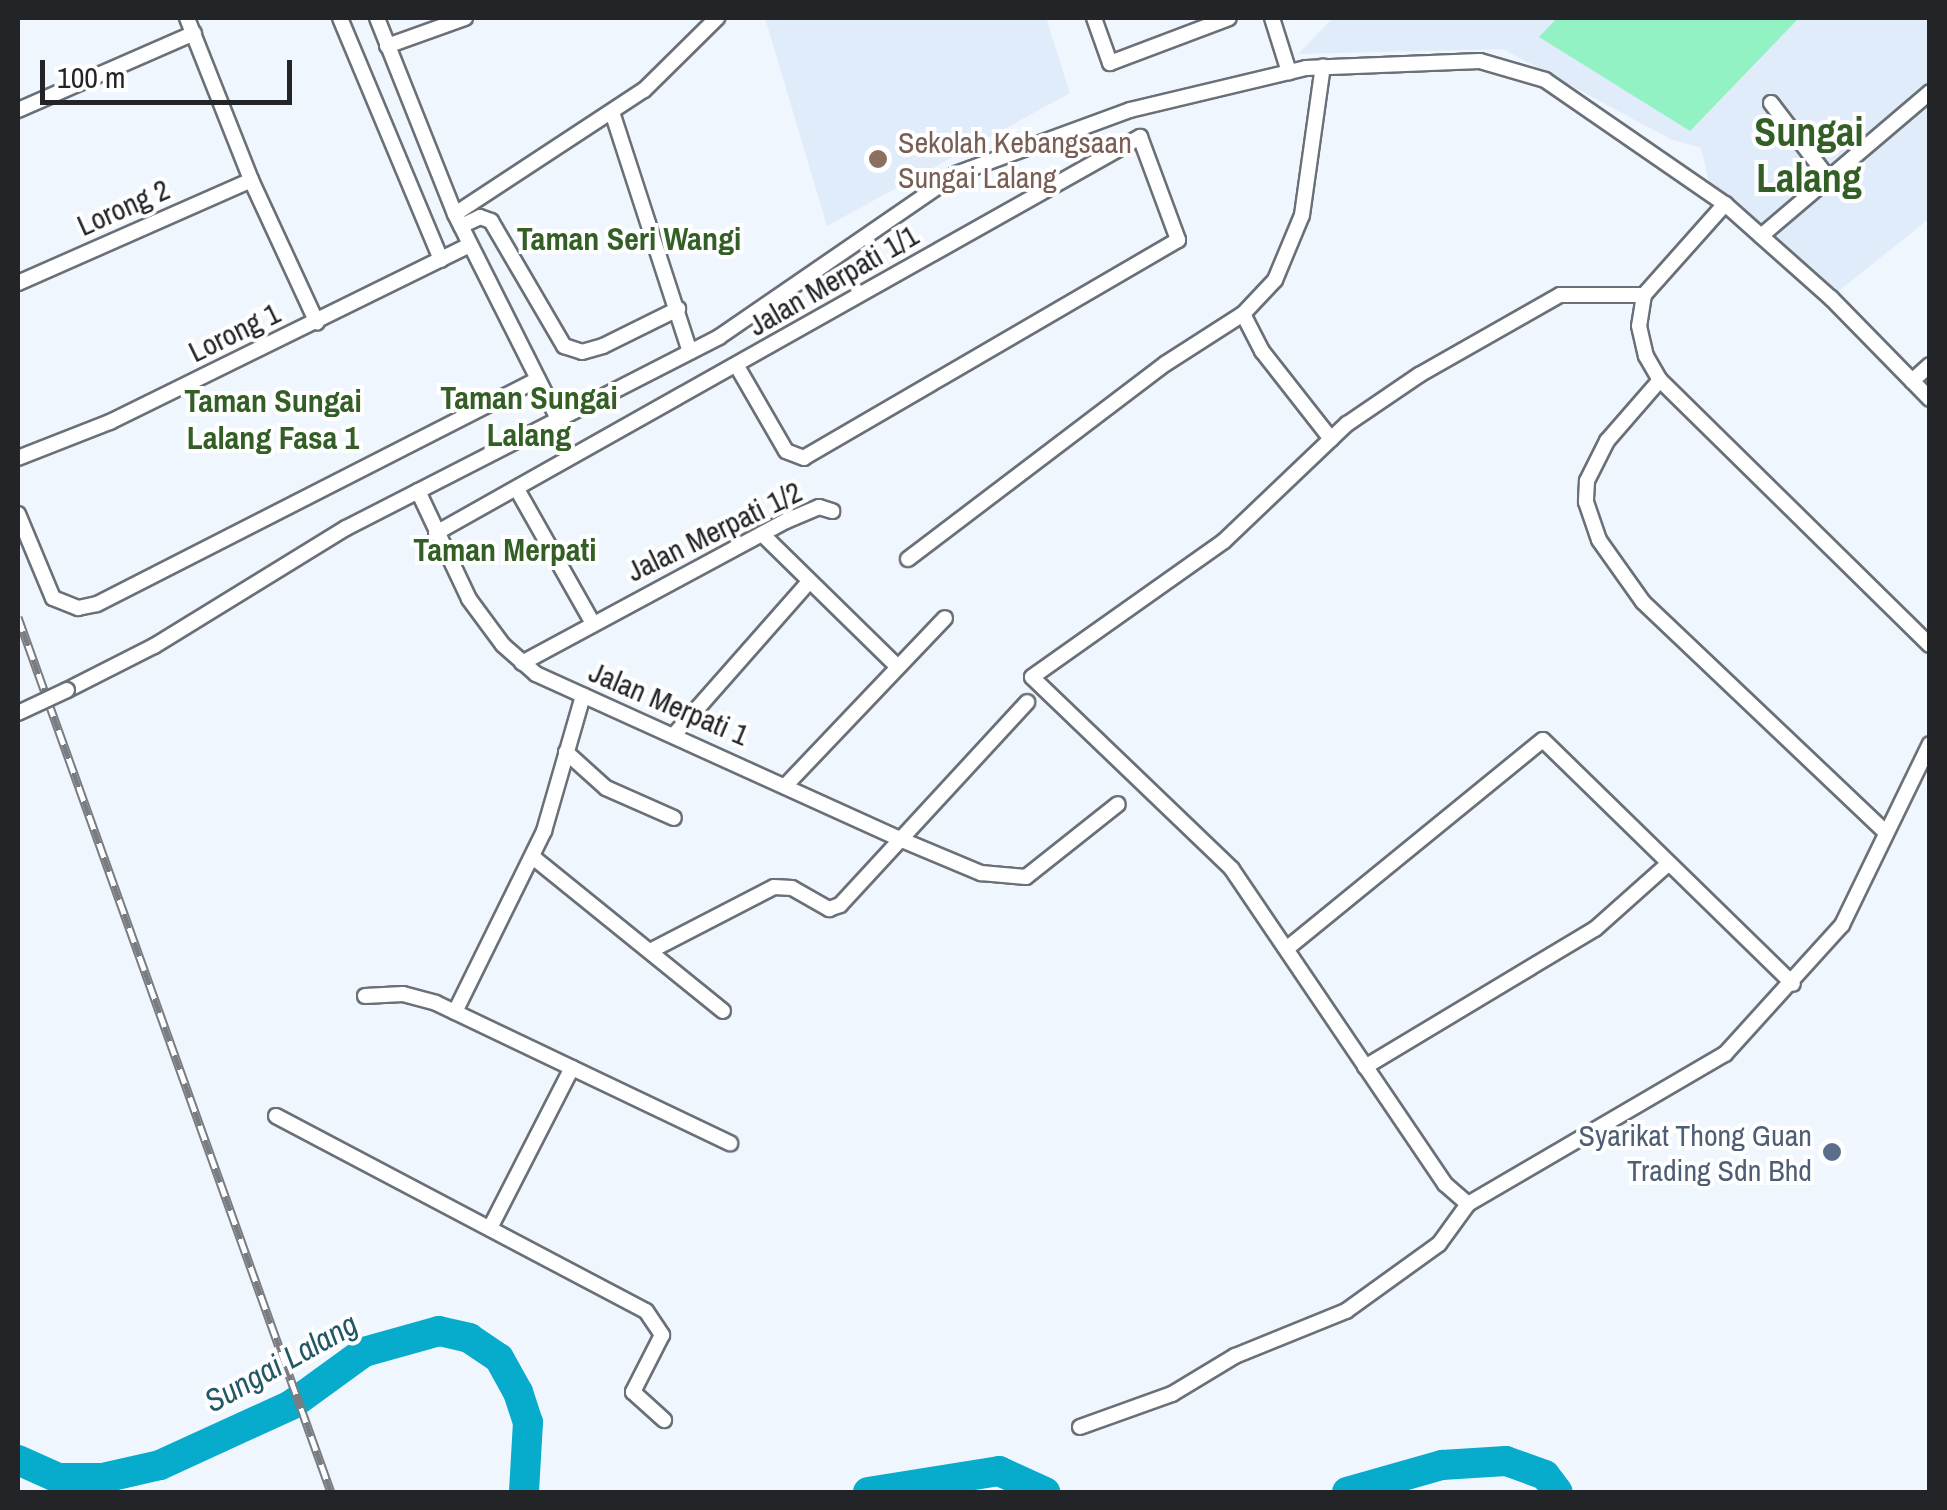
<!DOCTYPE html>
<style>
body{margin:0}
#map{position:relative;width:1947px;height:1510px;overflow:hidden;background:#f0f6fe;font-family:"Archivo Narrow",sans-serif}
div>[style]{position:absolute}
.built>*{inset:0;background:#e0ecfa}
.green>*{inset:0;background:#93f2c3}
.river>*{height:30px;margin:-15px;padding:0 15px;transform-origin:15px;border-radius:15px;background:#07abcb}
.roads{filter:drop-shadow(2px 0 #6a7077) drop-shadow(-2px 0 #6a7077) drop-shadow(0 2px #6a7077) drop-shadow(0 -2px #6a7077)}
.minor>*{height:14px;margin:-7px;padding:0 7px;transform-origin:7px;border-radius:7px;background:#fff}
.rail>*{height:9px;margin-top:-4.5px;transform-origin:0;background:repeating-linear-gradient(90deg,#fff 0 15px,#797d82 0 30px);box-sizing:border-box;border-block:2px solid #797d82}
.bridges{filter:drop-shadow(2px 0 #6a7077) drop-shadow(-2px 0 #6a7077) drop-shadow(0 2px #6a7077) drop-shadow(0 -2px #6a7077)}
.minor-bridge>*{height:14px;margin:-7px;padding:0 7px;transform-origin:7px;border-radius:7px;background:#fff}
.dots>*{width:28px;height:28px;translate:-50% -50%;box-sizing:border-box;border:5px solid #fff;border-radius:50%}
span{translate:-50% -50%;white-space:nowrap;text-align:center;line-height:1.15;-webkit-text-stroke:8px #fff;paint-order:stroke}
.education-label{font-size:30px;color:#785e54}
.left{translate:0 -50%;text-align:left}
.street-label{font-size:30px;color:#222427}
.service-label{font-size:30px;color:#4e5e75}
.right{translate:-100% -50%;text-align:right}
.neighbourhood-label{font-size:32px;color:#335f26;font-weight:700}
.water-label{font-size:32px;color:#225866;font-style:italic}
.district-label{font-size:40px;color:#335f26;font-weight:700}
.frame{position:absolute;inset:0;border:20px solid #222427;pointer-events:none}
.scale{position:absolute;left:40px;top:60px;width:252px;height:45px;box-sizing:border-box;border:5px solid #222427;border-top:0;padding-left:12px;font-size:30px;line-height:35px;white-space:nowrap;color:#222427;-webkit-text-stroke:8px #fff;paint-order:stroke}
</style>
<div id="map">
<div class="built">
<div style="clip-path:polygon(765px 18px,1046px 18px,1070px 93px,827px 226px)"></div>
<div style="clip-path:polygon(1333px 18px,1929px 18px,1929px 219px,1836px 293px,1709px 182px,1701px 148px,1670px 139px,1503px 49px,1298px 54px)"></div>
</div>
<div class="green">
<div style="clip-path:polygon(1557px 18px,1799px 18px,1690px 131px,1539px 37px)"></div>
</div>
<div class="river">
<div style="left:18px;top:1460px;width:44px;rotate:24.2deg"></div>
<div style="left:58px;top:1478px;width:45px"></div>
<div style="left:103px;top:1478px;width:58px;rotate:-12.8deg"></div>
<div style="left:160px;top:1465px;width:144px;rotate:-24.6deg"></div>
<div style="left:291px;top:1405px;width:90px;rotate:-36deg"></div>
<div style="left:364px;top:1352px;width:78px;rotate:-15.6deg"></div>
<div style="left:439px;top:1331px;width:31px;rotate:13deg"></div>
<div style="left:469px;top:1338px;width:36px;rotate:34deg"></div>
<div style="left:499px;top:1358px;width:39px;rotate:61deg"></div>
<div style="left:518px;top:1392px;width:32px;rotate:72deg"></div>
<div style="left:528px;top:1422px;width:70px;rotate:93.3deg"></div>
<div style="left:868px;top:1492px;width:133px;rotate:-9.1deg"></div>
<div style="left:999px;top:1471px;width:51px;rotate:24.5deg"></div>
<div style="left:1347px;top:1492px;width:99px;rotate:-15.9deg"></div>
<div style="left:1442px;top:1465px;width:64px;rotate:-3.6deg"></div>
<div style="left:1506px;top:1461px;width:41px;rotate:19.7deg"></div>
<div style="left:1545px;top:1475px;width:21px;rotate:53deg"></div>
</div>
<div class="roads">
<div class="minor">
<div style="left:187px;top:18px;width:174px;rotate:68.4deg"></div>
<div style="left:251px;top:180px;width:157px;rotate:65.2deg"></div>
<div style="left:340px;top:18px;width:262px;rotate:67.3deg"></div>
<div style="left:377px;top:18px;width:211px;rotate:68.3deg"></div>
<div style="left:455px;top:214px;width:229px;rotate:63.3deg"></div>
<div style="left:1094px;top:18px;width:48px;rotate:70.4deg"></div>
<div style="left:1110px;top:63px;width:127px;rotate:-20.7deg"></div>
<div style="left:1272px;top:18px;width:57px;rotate:72.5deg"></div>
<div style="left:387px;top:46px;width:83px;rotate:-19.7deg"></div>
<div style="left:1771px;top:103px;width:96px;rotate:52.7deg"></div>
<div style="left:18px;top:110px;width:192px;rotate:-23.6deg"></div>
<div style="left:612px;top:112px;width:252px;rotate:72deg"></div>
<div style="left:1725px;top:204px;width:122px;rotate:131.7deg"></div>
<div style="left:1644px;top:295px;width:31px;rotate:99deg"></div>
<div style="left:1639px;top:326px;width:31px;rotate:77deg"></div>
<div style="left:1646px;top:356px;width:28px;rotate:60deg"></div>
<div style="left:1660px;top:380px;width:378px;rotate:44.5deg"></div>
<div style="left:455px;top:214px;width:226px;rotate:-33.3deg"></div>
<div style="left:644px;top:90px;width:103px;rotate:-44.6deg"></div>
<div style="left:461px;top:226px;width:21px;rotate:-25deg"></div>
<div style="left:480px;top:217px;width:12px;rotate:20deg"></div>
<div style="left:491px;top:221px;width:145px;rotate:59.7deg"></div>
<div style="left:564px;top:346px;width:19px;rotate:18deg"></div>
<div style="left:582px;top:352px;width:22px;rotate:-16deg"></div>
<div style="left:603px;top:346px;width:84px;rotate:-26.3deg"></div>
<div style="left:1761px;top:236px;width:222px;rotate:-40.4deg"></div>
<div style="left:18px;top:283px;width:255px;rotate:-23.8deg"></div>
<div style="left:1243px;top:314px;width:42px;rotate:62.8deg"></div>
<div style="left:1262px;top:351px;width:112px;rotate:51.9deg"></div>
<div style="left:1660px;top:380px;width:81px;rotate:131deg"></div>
<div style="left:1607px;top:441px;width:45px;rotate:116.6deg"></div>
<div style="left:1587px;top:481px;width:21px;rotate:93deg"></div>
<div style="left:1586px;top:502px;width:40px;rotate:71.1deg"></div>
<div style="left:1599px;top:540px;width:76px;rotate:54.6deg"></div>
<div style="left:1643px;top:602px;width:335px;rotate:43.5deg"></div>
<div style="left:1912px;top:381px;width:24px;rotate:-42deg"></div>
<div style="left:18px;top:458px;width:99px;rotate:-21.4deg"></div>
<div style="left:110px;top:422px;width:401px;rotate:-26.2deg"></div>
<div style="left:418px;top:491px;width:119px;rotate:64.7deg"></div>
<div style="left:469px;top:599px;width:57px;rotate:53.5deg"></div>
<div style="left:503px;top:645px;width:44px;rotate:41.3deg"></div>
<div style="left:536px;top:674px;width:402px;rotate:24.4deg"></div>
<div style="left:902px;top:840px;width:86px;rotate:22.7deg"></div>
<div style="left:981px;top:873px;width:45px;rotate:5.1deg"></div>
<div style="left:1026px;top:877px;width:117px;rotate:-38.4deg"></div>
<div style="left:518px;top:491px;width:150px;rotate:60.5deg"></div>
<div style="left:18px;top:514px;width:91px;rotate:67.4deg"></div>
<div style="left:53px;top:598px;width:27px;rotate:22deg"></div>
<div style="left:78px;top:608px;width:19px;rotate:-12deg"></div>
<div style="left:97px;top:604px;width:494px;rotate:-27deg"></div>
<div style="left:436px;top:533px;width:808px;rotate:-29.36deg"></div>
<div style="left:1140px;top:137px;width:110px;rotate:69.7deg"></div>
<div style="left:1178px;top:240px;width:433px;rotate:149.8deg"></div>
<div style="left:804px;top:458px;width:19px;rotate:-159deg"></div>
<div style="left:786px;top:451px;width:98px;rotate:-120deg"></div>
<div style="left:762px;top:534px;width:189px;rotate:44.4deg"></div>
<div style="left:908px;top:559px;width:323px;rotate:-37.2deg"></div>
<div style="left:1165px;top:364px;width:93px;rotate:-32.7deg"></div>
<div style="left:1243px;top:314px;width:47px;rotate:-46.7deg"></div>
<div style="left:1275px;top:280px;width:70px;rotate:-67.4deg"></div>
<div style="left:1302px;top:215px;width:150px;rotate:-82deg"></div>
<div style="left:522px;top:663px;width:300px;rotate:-28.3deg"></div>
<div style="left:786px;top:521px;width:36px;rotate:-23deg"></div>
<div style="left:819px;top:507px;width:14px;rotate:17deg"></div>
<div style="left:67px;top:690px;width:97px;rotate:-26.8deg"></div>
<div style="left:154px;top:646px;width:225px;rotate:-31.6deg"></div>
<div style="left:346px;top:528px;width:419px;rotate:-27.1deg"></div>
<div style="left:719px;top:337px;width:288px;rotate:-34.5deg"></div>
<div style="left:956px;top:174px;width:185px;rotate:-20.2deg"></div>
<div style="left:1130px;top:110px;width:181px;rotate:-13.4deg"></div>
<div style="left:1306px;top:68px;width:174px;rotate:-2.3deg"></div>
<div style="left:1480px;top:61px;width:68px;rotate:16.3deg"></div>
<div style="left:1545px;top:80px;width:219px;rotate:34.6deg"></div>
<div style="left:1725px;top:204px;width:142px;rotate:41.6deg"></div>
<div style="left:1831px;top:298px;width:141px;rotate:45.6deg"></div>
<div style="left:674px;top:735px;width:204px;rotate:-48.6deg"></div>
<div style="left:566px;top:752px;width:54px;rotate:42deg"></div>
<div style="left:606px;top:788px;width:74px;rotate:23.8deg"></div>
<div style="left:787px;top:784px;width:229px;rotate:-46.4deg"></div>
<div style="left:534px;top:858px;width:243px;rotate:39deg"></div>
<div style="left:1290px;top:946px;width:326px;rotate:-39.2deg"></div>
<div style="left:1543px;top:740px;width:349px;rotate:44.3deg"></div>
<div style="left:654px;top:949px;width:135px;rotate:-27.3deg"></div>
<div style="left:774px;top:887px;width:18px;rotate:3deg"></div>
<div style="left:792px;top:888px;width:43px;rotate:29.6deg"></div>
<div style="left:829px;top:909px;width:12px;rotate:-20deg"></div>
<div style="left:840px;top:905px;width:276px;rotate:-47.3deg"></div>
<div style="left:365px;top:996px;width:38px;rotate:-3deg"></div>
<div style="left:403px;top:994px;width:34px;rotate:15deg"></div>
<div style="left:436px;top:1003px;width:326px;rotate:25.5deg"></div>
<div style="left:455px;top:1012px;width:202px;rotate:-63.8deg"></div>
<div style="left:544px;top:831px;width:141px;rotate:-73.9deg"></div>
<div style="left:1365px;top:1067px;width:268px;rotate:-31deg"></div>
<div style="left:1595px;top:929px;width:99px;rotate:-41.7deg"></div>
<div style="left:276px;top:1116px;width:418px;rotate:27.8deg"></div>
<div style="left:646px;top:1311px;width:29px;rotate:56deg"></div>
<div style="left:662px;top:1335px;width:64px;rotate:117deg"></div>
<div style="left:633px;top:1392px;width:42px;rotate:42.1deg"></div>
<div style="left:1468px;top:1204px;width:30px;rotate:-139deg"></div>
<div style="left:1445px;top:1184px;width:380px;rotate:-124.1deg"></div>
<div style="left:1232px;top:869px;width:277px;rotate:-136.2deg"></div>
<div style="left:1032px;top:677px;width:235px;rotate:-35.3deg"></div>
<div style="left:1224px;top:541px;width:170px;rotate:-43.6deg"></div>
<div style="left:1347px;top:424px;width:87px;rotate:-34.2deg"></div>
<div style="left:1419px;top:375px;width:162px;rotate:-29.6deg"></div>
<div style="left:1560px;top:295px;width:84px"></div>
<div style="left:490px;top:1228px;width:180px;rotate:-62.9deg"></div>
<div style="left:1080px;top:1427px;width:98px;rotate:-19.7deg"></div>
<div style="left:1172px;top:1394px;width:74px;rotate:-31.1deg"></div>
<div style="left:1235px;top:1356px;width:120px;rotate:-22.1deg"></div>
<div style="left:1346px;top:1311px;width:115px;rotate:-35.8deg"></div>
<div style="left:1439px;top:1244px;width:49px;rotate:-54.1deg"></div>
<div style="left:1468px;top:1204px;width:298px;rotate:-30.3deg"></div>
<div style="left:1725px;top:1054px;width:174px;rotate:-47.8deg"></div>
<div style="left:1842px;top:925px;width:201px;rotate:-64.1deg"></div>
</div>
</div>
<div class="rail">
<div style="left:18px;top:617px;width:929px;rotate:70.32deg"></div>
</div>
<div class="bridges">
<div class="minor-bridge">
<div style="left:18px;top:713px;width:54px;rotate:-25.1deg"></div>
</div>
</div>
<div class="dots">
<div style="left:878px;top:159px;background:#8d6e63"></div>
<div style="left:1832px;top:1152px;background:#5c6f8a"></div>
</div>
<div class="education-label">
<span class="left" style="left:898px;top:159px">Sekolah Kebangsaan<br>Sungai Lalang</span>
</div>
<div class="street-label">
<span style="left:123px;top:207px;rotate:-24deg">Lorong 2</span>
<span style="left:833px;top:280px;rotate:-30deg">Jalan Merpati 1/1</span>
<span style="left:234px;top:332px;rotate:-26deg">Lorong 1</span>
<span style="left:714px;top:531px;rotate:-26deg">Jalan Merpati 1/2</span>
<span style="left:669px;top:703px;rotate:23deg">Jalan Merpati 1</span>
</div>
<div class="service-label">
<span class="right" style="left:1812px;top:1152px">Syarikat Thong Guan<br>Trading Sdn Bhd</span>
</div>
<div class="neighbourhood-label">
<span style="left:629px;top:239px">Taman Seri Wangi</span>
<span style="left:529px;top:417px">Taman Sungai<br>Lalang</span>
<span style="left:273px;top:420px">Taman Sungai<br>Lalang Fasa 1</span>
<span style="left:505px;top:550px">Taman Merpati</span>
</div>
<div class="water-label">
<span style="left:281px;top:1363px;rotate:-29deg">Sungai Lalang</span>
</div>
<div class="district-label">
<span style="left:1809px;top:155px">Sungai<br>Lalang</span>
</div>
<div class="frame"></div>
<div class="scale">100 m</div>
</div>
